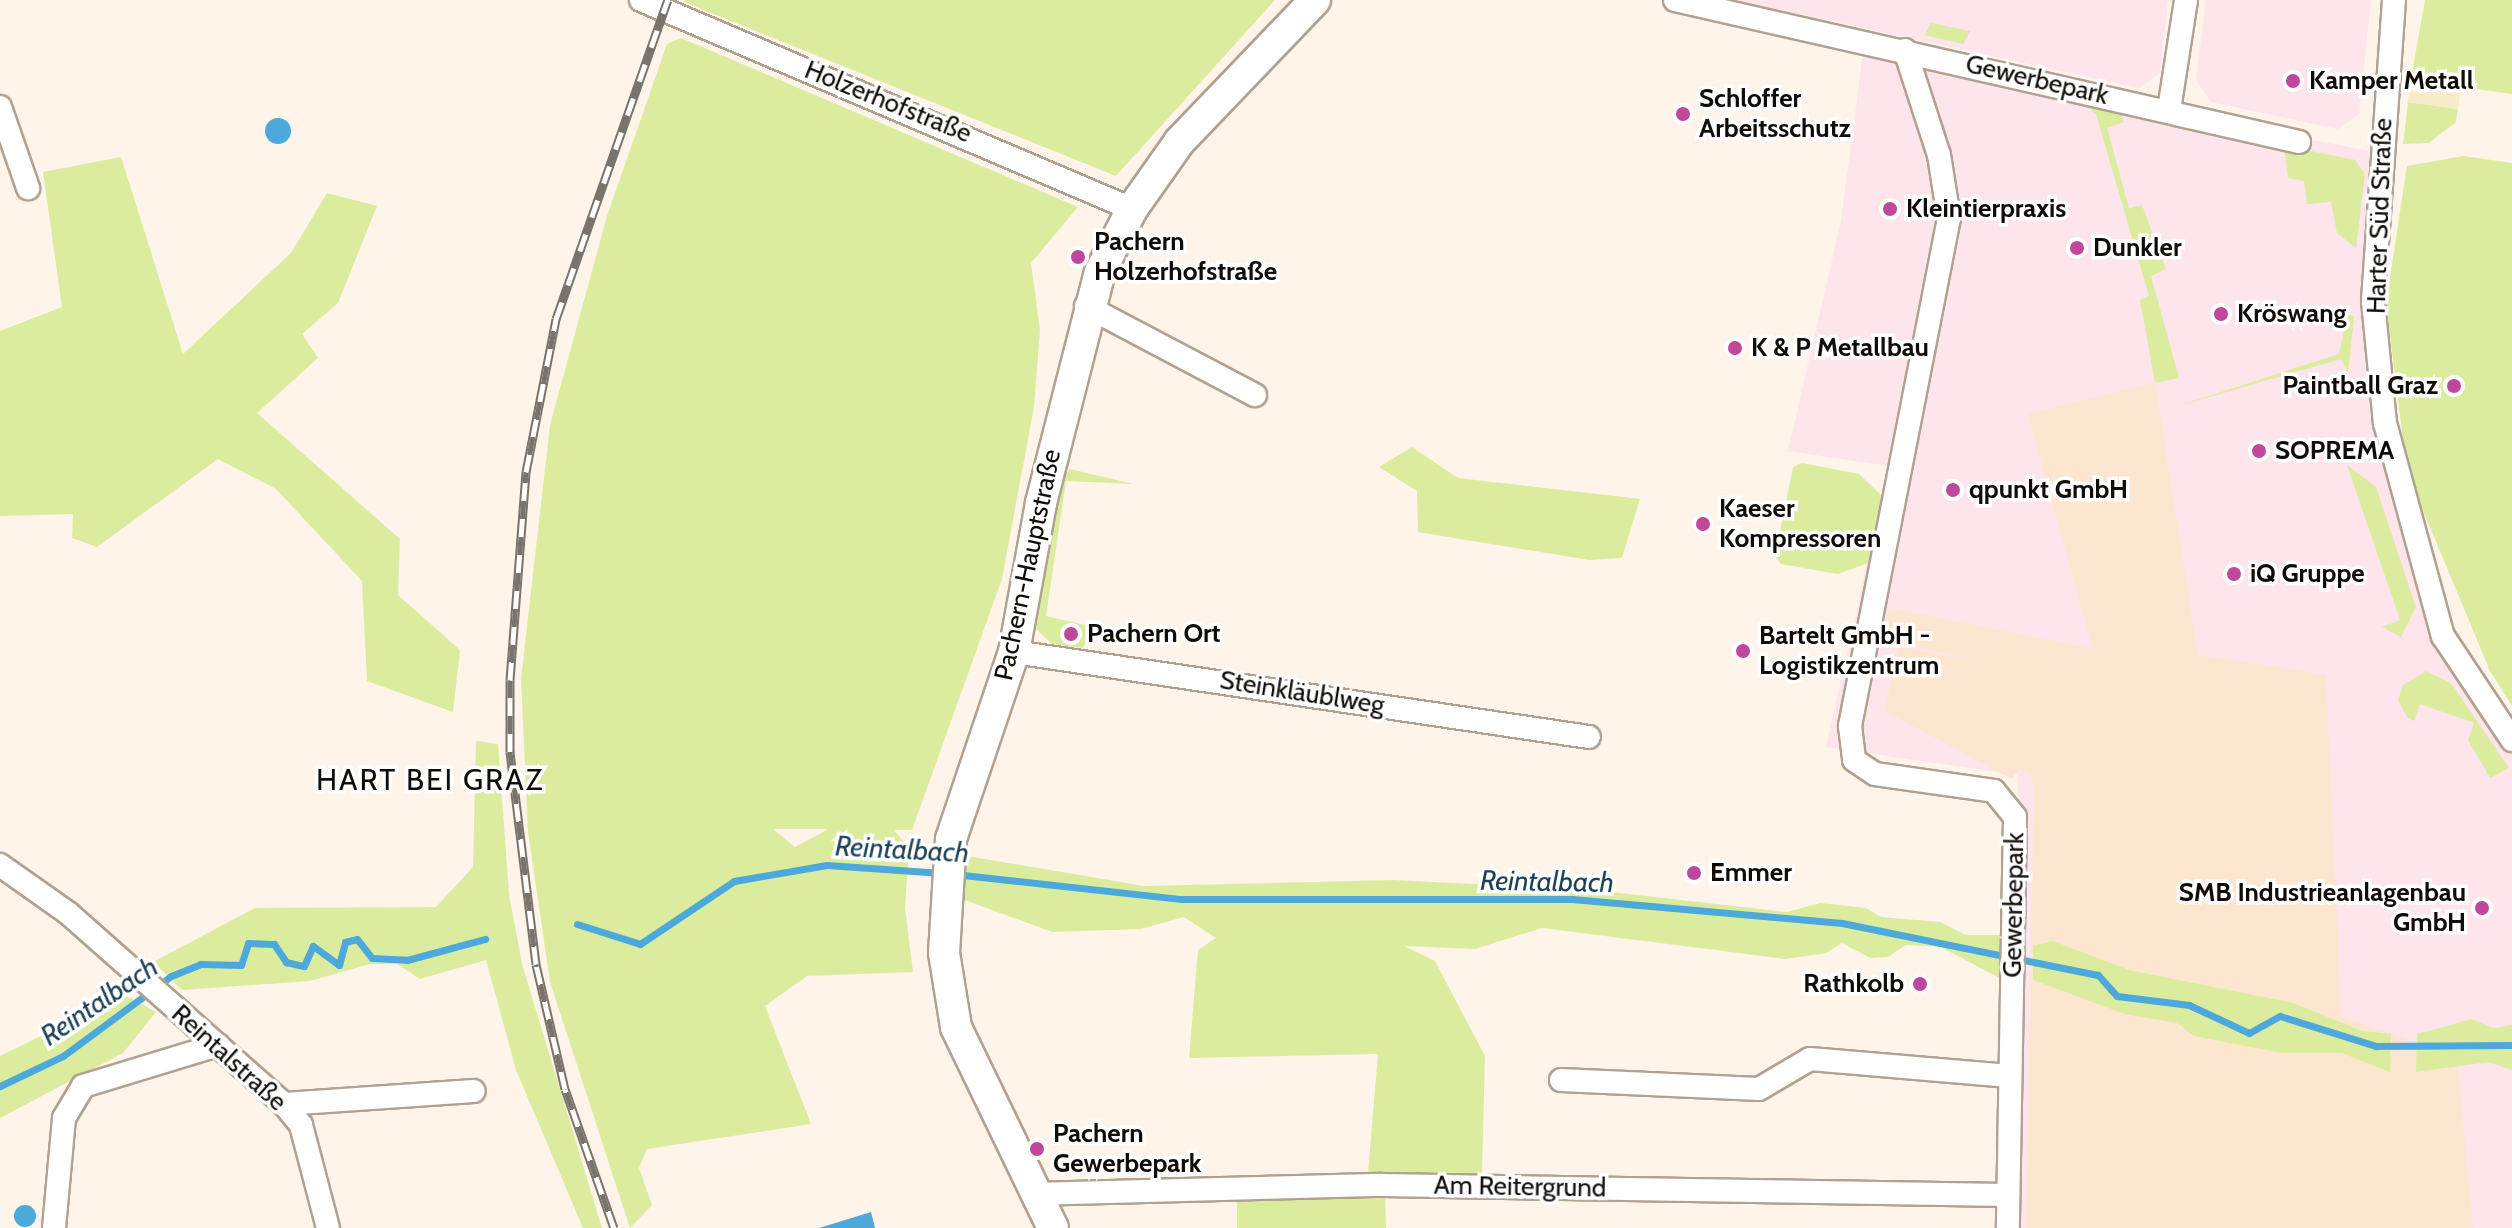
<!DOCTYPE html>
<meta charset="utf-8">
<style>
body{margin:0}
#map{position:relative;width:2512px;height:1228px;overflow:hidden;background:#fef4ea;font-family:Cabin,sans-serif}
div>[style]{position:absolute}
.commercial>*{inset:0;background:#fee4eb}
.built>*{inset:0;background:#fce6cf}
.green>*{inset:0;background:#dbec9e}
.sand>*{inset:0;background:#f6ecc7}
.water>*{inset:0;background:#4da8dc}
.round{border-radius:50%}
.stream>*{height:7px;margin:-3.5px;padding:0 3.5px;transform-origin:3.5px;border-radius:3.5px;background:#4da8dc}
.roads{filter:drop-shadow(2px 0 #b0a191) drop-shadow(-2px 0 #b0a191) drop-shadow(0 2px #b0a191) drop-shadow(0 -2px #b0a191)}
.street>*{height:22px;margin:-11px;padding:0 11px;transform-origin:11px;border-radius:11px;background:#fff}
.secondary>*{height:30px;margin:-15px;padding:0 15px;transform-origin:15px;border-radius:15px;background:#fff}
.rail>*{height:9px;margin-top:-4.5px;transform-origin:0;background:repeating-linear-gradient(90deg,#fff 0 18px,#7a736c 0 36px);box-sizing:border-box;border-block:2px solid #7a736c}
.dots>*{width:22px;height:22px;translate:-50% -50%;box-sizing:border-box;border:4px solid #fff;border-radius:50%}
span{translate:-50% -50%;white-space:nowrap;text-align:center;line-height:1.15;-webkit-text-stroke:7px #fff;paint-order:stroke}
.street-label{font-size:26px;color:#110c07}
.poi-label{font-size:26px;color:#110c07;font-weight:700}
.left{translate:0 -50%;text-align:left}
.right{translate:-100% -50%;text-align:right}
.water-label{font-size:28px;color:#1c4258;font-style:italic}
.quarter-label{font-size:30px;color:#110c07;letter-spacing:2px}
</style>
<div id="map">
<div class="commercial">
<div style="clip-path:polygon(1735px 0,2168px 0,2160px 73px,2139px 88px)"></div>
<div style="clip-path:polygon(2206px 0,2371px 0,2359px 114px,2338px 129px,2211px 102px,2196px 80px)"></div>
<div style="clip-path:polygon(1863px 52px,2380px 153px,2385px 423px,2443px 636px,2512px 740px,2512px 1228px,2017px 1228px,2018px 775px,1826px 747px,1889px 466px,1788px 451px,1841px 221px)"></div>
</div>
<div class="built">
<div style="clip-path:polygon(2155px 383px,2198px 655px,2326px 675px,2341px 1017px,2457px 1056px,2473px 1228px,2026px 1228px,2034px 785px,2030px 773px,2018px 770px,2012px 779px,1885px 711px,1898px 646px,2027px 671px,1885px 641px,1889px 608px,2093px 649px,2028px 414px)"></div>
</div>
<div class="green">
<div style="clip-path:polygon(1275px 0,1116px 176px,684px 2px,685px 0)"></div>
<div style="clip-path:polygon(2425px 0,2512px 0,2512px 94px,2411px 79px)"></div>
<div style="clip-path:polygon(1931px 23px,1970px 31px,1963px 44px,1925px 35px)"></div>
<div style="clip-path:polygon(evenodd,681px 38px,1078px 207px,1031px 263px,1040px 330px,1034px 407px,1002px 579px,912px 830px,894px 830px,909px 848px,905px 908px,913px 972px,807px 976px,765px 1006px,811px 1124px,647px 1149px,639px 1168px,652px 1205px,630px 1228px,550px 982px,528px 832px,521px 679px,550px 425px,607px 216px,667px 44px,681px 38px,773px 829px,826px 829px,827px 830px,795px 847px,773px 829px)"></div>
<div style="clip-path:polygon(2081px 101px,2121px 114px,2124px 122px,2107px 128px,2129px 208px,2142px 205px,2166px 269px,2151px 276px,2179px 378px,2155px 383px,2140px 300px,2149px 296px,2096px 114px)"></div>
<div style="clip-path:polygon(2408px 102px,2458px 109px,2456px 122px,2429px 143px,2403px 144px)"></div>
<div style="clip-path:polygon(2257px 140px,2355px 160px,2365px 174px,2356px 248px,2337px 233px,2331px 202px,2307px 204px,2304px 181px,2288px 178px,2285px 152px)"></div>
<div style="clip-path:polygon(2464px 156px,2512px 163px,2512px 706px,2490px 671px,2407px 472px,2386px 303px,2407px 166px)"></div>
<div style="clip-path:polygon(121px 157px,183px 354px,291px 253px,327px 193px,377px 206px,338px 303px,302px 334px,318px 358px,257px 413px,400px 539px,398px 595px,460px 650px,453px 712px,367px 681px,362px 581px,276px 489px,218px 459px,97px 547px,72px 538px,73px 514px,0 516px,0 331px,62px 307px,43px 172px)"></div>
<div style="clip-path:polygon(2348px 313px,2354px 317px,2348px 373px,2341px 359px,2178px 406px,2339px 354px)"></div>
<div style="clip-path:polygon(1412px 447px,1458px 478px,1640px 499px,1622px 558px,1589px 560px,1418px 532px,1417px 491px,1379px 467px)"></div>
<div style="clip-path:polygon(1802px 463px,1859px 474px,1882px 496px,1871px 562px,1838px 574px,1781px 564px,1775px 556px,1793px 467px)"></div>
<div style="clip-path:polygon(2347px 465px,2376px 487px,2416px 607px,2401px 637px,2382px 627px,2400px 620px)"></div>
<div style="clip-path:polygon(1070px 469px,1133px 484px,1066px 481px,1046px 616px,1085px 625px,1090px 639px,1082px 648px,1052px 644px,1036px 629px,1060px 481px)"></div>
<div style="clip-path:polygon(2426px 671px,2451px 683px,2509px 768px,2490px 778px,2468px 740px,2474px 723px,2420px 704px,2414px 721px,2407px 717px,2398px 700px,2403px 685px)"></div>
<div style="clip-path:polygon(476px 741px,498px 744px,509px 894px,522px 964px,602px 1228px,583px 1228px,516px 1070px,486px 960px,420px 979px,397px 964px,370px 964px,310px 981px,182px 990px,153px 962px,255px 908px,436px 907px,473px 867px)"></div>
<div style="clip-path:polygon(967px 856px,1144px 886px,1393px 880px,1593px 890px,1787px 912px,1820px 903px,1866px 908px,1881px 917px,1940px 922px,1966px 935px,2002px 935px,2001px 979px,1941px 947px,1906px 945px,1888px 957px,1870px 958px,1842px 943px,1826px 953px,1785px 959px,1542px 928px,1475px 949px,1404px 946px,1435px 961px,1485px 1056px,1482px 1173px,1368px 1173px,1378px 1054px,1189px 1058px,1198px 950px,1216px 938px,1184px 917px,1141px 929px,1052px 932px,962px 899px)"></div>
<div style="clip-path:polygon(2053px 941px,2129px 970px,2293px 1003px,2362px 1031px,2391px 1034px,2390px 1072px,2342px 1053px,2282px 1053px,2194px 1036px,2177px 1023px,2128px 1015px,2033px 980px,2033px 946px)"></div>
<div style="clip-path:polygon(125px 995px,156px 1012px,123px 1053px,0 1118px,0 1056px)"></div>
<div style="clip-path:polygon(2472px 1019px,2494px 1028px,2512px 1025px,2512px 1070px,2489px 1062px,2416px 1072px,2417px 1034px)"></div>
<div style="clip-path:polygon(1385px 1194px,1386px 1228px,1237px 1228px,1237px 1199px)"></div>
</div>
<div class="sand">
<div style="clip-path:polygon(2411px 79px,2461px 87px,2458px 109px,2408px 102px)"></div>
</div>
<div class="water">
<div class="round" style="left:265px;top:118px;width:26px;height:26px"></div>
<div class="round" style="left:14px;top:1205px;width:22px;height:22px"></div>
<div style="clip-path:polygon(871px 1212px,875px 1228px,819px 1228px)"></div>
</div>
<div class="stream">
<div style="left:954px;top:874px;width:229px;rotate:6.3deg"></div>
<div style="left:1182px;top:899px;width:390px"></div>
<div style="left:1572px;top:899px;width:271px;rotate:5.1deg"></div>
<div style="left:1842px;top:923px;width:261px;rotate:11.5deg"></div>
<div style="left:2098px;top:975px;width:28px;rotate:48deg"></div>
<div style="left:2117px;top:996px;width:73px;rotate:7.1deg"></div>
<div style="left:2189px;top:1005px;width:66px;rotate:25deg"></div>
<div style="left:2249px;top:1033px;width:35px;rotate:-29deg"></div>
<div style="left:2280px;top:1016px;width:101px;rotate:17.4deg"></div>
<div style="left:2376px;top:1046px;width:136px;rotate:-0.4deg"></div>
<div style="left:577px;top:924px;width:66px;rotate:17.6deg"></div>
<div style="left:640px;top:944px;width:113px;rotate:-33.8deg"></div>
<div style="left:734px;top:881px;width:94px;rotate:-9.8deg"></div>
<div style="left:827px;top:865px;width:115px;rotate:4deg"></div>
<div style="left:0;top:1086px;width:70px;rotate:-25.5deg"></div>
<div style="left:63px;top:1056px;width:134px;rotate:-36.5deg"></div>
<div style="left:171px;top:976px;width:31px;rotate:-22deg"></div>
<div style="left:200px;top:964px;width:41px;rotate:1.4deg"></div>
<div style="left:241px;top:965px;width:23px;rotate:-72deg"></div>
<div style="left:248px;top:943px;width:26px;rotate:2deg"></div>
<div style="left:274px;top:944px;width:22px;rotate:56deg"></div>
<div style="left:286px;top:962px;width:18px;rotate:13deg"></div>
<div style="left:304px;top:966px;width:22px;rotate:-66deg"></div>
<div style="left:313px;top:946px;width:32px;rotate:36deg"></div>
<div style="left:339px;top:965px;width:24px;rotate:-75deg"></div>
<div style="left:345px;top:942px;width:12px;rotate:-14deg"></div>
<div style="left:357px;top:939px;width:24px;rotate:52deg"></div>
<div style="left:372px;top:958px;width:35px;rotate:3deg"></div>
<div style="left:407px;top:960px;width:81px;rotate:-15.1deg"></div>
</div>
<div class="roads">
<div class="street">
<div style="left:641px;top:0;width:534px;rotate:23.06deg"></div>
<div style="left:1675px;top:0;width:640px;rotate:12.82deg"></div>
<div style="left:2394px;top:0;width:302px;rotate:94deg"></div>
<div style="left:2373px;top:301px;width:123px;rotate:84.4deg"></div>
<div style="left:2385px;top:423px;width:221px;rotate:74.8deg"></div>
<div style="left:2443px;top:636px;width:125px;rotate:56.4deg"></div>
<div style="left:1905px;top:50px;width:110px;rotate:72.1deg"></div>
<div style="left:1939px;top:155px;width:64px;rotate:81deg"></div>
<div style="left:1949px;top:218px;width:518px;rotate:101.03deg"></div>
<div style="left:1850px;top:726px;width:34px;rotate:83deg"></div>
<div style="left:1854px;top:760px;width:25px;rotate:34deg"></div>
<div style="left:1875px;top:774px;width:120px;rotate:8.1deg"></div>
<div style="left:1994px;top:791px;width:33px;rotate:51deg"></div>
<div style="left:2015px;top:817px;width:411px;rotate:91deg"></div>
<div style="left:0;top:107px;width:86px;rotate:70.9deg"></div>
<div style="left:2169px;top:110px;width:111px;rotate:-81.2deg"></div>
<div style="left:1086px;top:306px;width:191px;rotate:27.8deg"></div>
<div style="left:1014px;top:652px;width:581px;rotate:8.41deg"></div>
<div style="left:0;top:865px;width:83px;rotate:35.2deg"></div>
<div style="left:68px;top:913px;width:288px;rotate:41.5deg"></div>
<div style="left:284px;top:1104px;width:27px;rotate:51deg"></div>
<div style="left:301px;top:1125px;width:106px;rotate:75.3deg"></div>
<div style="left:1561px;top:1080px;width:198px;rotate:2.6deg"></div>
<div style="left:1759px;top:1089px;width:59px;rotate:-30.5deg"></div>
<div style="left:1810px;top:1059px;width:200px;rotate:4.9deg"></div>
<div style="left:284px;top:1104px;width:190px;rotate:-3.9deg"></div>
<div style="left:1033px;top:1194px;width:349px;rotate:-1.5deg"></div>
<div style="left:1382px;top:1185px;width:625px;rotate:0.92deg"></div>
<div style="left:54px;top:1228px;width:110px;rotate:-84.8deg"></div>
<div style="left:64px;top:1118px;width:37px;rotate:-59deg"></div>
<div style="left:83px;top:1086px;width:141px;rotate:-16.9deg"></div>
</div>
<div class="secondary">
<div style="left:1053px;top:1228px;width:223px;rotate:-115.8deg"></div>
<div style="left:956px;top:1027px;width:75px;rotate:-99.2deg"></div>
<div style="left:944px;top:953px;width:114px;rotate:-86.5deg"></div>
<div style="left:951px;top:839px;width:197px;rotate:-71.4deg"></div>
<div style="left:1014px;top:652px;width:151px;rotate:-79.7deg"></div>
<div style="left:1041px;top:503px;width:238px;rotate:-75.7deg"></div>
<div style="left:1100px;top:272px;width:71px;rotate:-63.1deg"></div>
<div style="left:1132px;top:209px;width:83px;rotate:-54.8deg"></div>
<div style="left:1180px;top:141px;width:195px;rotate:-46.2deg"></div>
</div>
</div>
<div class="rail">
<div style="left:614px;top:1228px;width:147px;rotate:-109.4deg"></div>
<div style="left:565px;top:1089px;width:128px;rotate:-103.1deg"></div>
<div style="left:536px;top:964px;width:214px;rotate:-97deg"></div>
<div style="left:510px;top:752px;width:72px;rotate:-90deg"></div>
<div style="left:510px;top:680px;width:209px;rotate:-85.6deg"></div>
<div style="left:526px;top:472px;width:156px;rotate:-78.9deg"></div>
<div style="left:556px;top:319px;width:338px;rotate:-70.7deg"></div>
</div>
<div class="dots">
<div style="left:2293px;top:81px;background:#bf489d"></div>
<div style="left:1683px;top:114px;background:#bf489d"></div>
<div style="left:1890px;top:209px;background:#bf489d"></div>
<div style="left:2077px;top:248px;background:#bf489d"></div>
<div style="left:1078px;top:257px;background:#bf489d"></div>
<div style="left:2221px;top:314px;background:#bf489d"></div>
<div style="left:1735px;top:348px;background:#bf489d"></div>
<div style="left:2454px;top:386px;background:#bf489d"></div>
<div style="left:2259px;top:451px;background:#bf489d"></div>
<div style="left:1953px;top:490px;background:#bf489d"></div>
<div style="left:1703px;top:524px;background:#bf489d"></div>
<div style="left:2234px;top:574px;background:#bf489d"></div>
<div style="left:1071px;top:634px;background:#bf489d"></div>
<div style="left:1743px;top:651px;background:#bf489d"></div>
<div style="left:1694px;top:873px;background:#bf489d"></div>
<div style="left:2482px;top:908px;background:#bf489d"></div>
<div style="left:1920px;top:984px;background:#bf489d"></div>
<div style="left:1037px;top:1149px;background:#bf489d"></div>
</div>
<div class="street-label">
<span style="left:2037px;top:80px;rotate:13deg">Gewerbepark</span>
<span style="left:888px;top:102px;rotate:22deg">Holzerhofstraße</span>
<span style="left:2380px;top:216px;rotate:-88deg">Harter Süd Straße</span>
<span style="left:1028px;top:565px;rotate:-78deg">Pachern-Hauptstraße</span>
<span style="left:1302px;top:693px;rotate:9deg">Steinkläublweg</span>
<span style="left:2014px;top:905px;rotate:-89deg">Gewerbepark</span>
<span style="left:229px;top:1058px;rotate:42deg">Reintalstraße</span>
<span style="left:1520px;top:1187px;rotate:1deg">Am Reitergrund</span>
</div>
<div class="poi-label">
<span class="left" style="left:2309px;top:81px">Kamper Metall</span>
<span class="left" style="left:1699px;top:114px">Schloffer<br>Arbeitsschutz</span>
<span class="left" style="left:1906px;top:209px">Kleintierpraxis</span>
<span class="left" style="left:1094px;top:257px">Pachern<br>Holzerhofstraße</span>
<span class="left" style="left:2093px;top:248px">Dunkler</span>
<span class="left" style="left:2237px;top:314px">Kröswang</span>
<span class="left" style="left:1751px;top:348px">K &amp; P Metallbau</span>
<span class="right" style="left:2438px;top:386px">Paintball Graz</span>
<span class="left" style="left:2275px;top:451px">SOPREMA</span>
<span class="left" style="left:1969px;top:490px">qpunkt GmbH</span>
<span class="left" style="left:1719px;top:524px">Kaeser<br>Kompressoren</span>
<span class="left" style="left:2250px;top:574px">iQ Gruppe</span>
<span class="left" style="left:1087px;top:634px">Pachern Ort</span>
<span class="left" style="left:1759px;top:651px">Bartelt GmbH -<br>Logistikzentrum</span>
<span class="left" style="left:1710px;top:873px">Emmer</span>
<span class="right" style="left:2466px;top:908px">SMB Industrieanlagenbau<br>GmbH</span>
<span class="right" style="left:1904px;top:984px">Rathkolb</span>
<span class="left" style="left:1053px;top:1149px">Pachern<br>Gewerbepark</span>
</div>
<div class="water-label">
<span style="left:902px;top:849px;rotate:3deg">Reintalbach</span>
<span style="left:1547px;top:881px;rotate:1deg">Reintalbach</span>
<span style="left:99px;top:1001px;rotate:-34deg">Reintalbach</span>
</div>
<div class="quarter-label">
<span style="left:430px;top:780px">HART BEI GRAZ</span>
</div>
</div>
